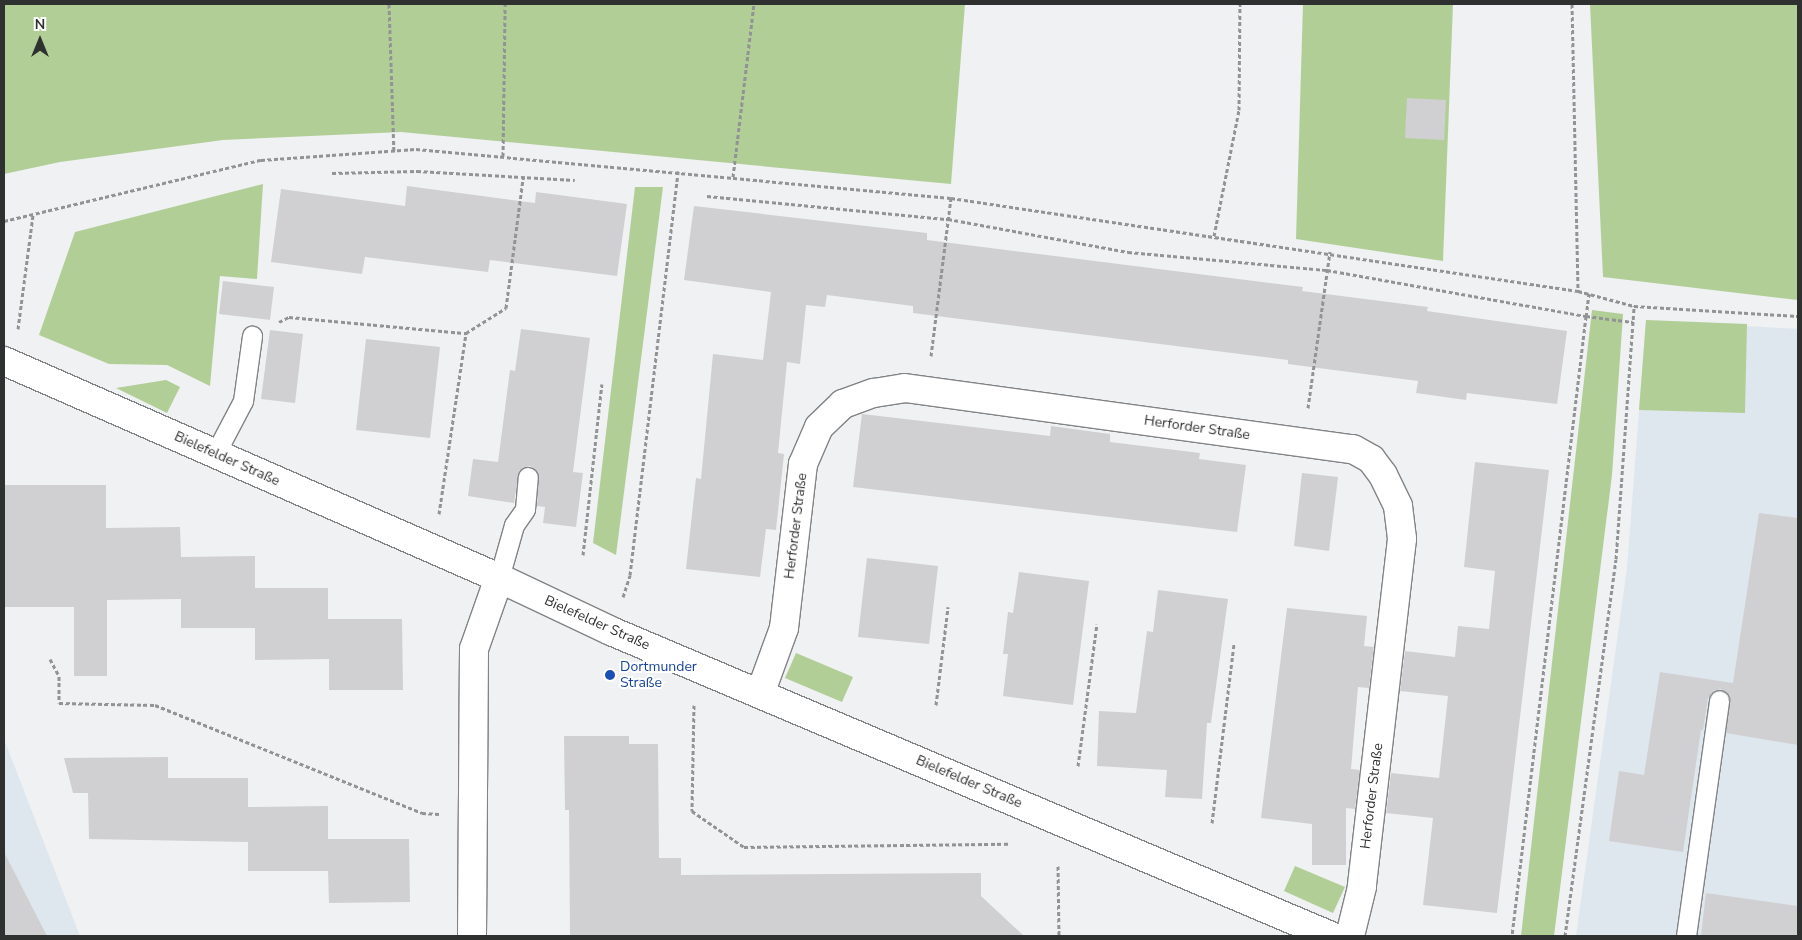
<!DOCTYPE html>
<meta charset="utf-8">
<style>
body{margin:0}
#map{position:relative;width:1802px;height:940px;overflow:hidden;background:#eff1f3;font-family:"Nunito Sans",sans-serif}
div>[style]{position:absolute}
.built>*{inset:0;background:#dfe7ee}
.green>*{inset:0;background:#b2ce97}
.building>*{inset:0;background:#d0d0d2}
.path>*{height:3px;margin-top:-1.5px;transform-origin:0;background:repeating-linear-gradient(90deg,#919394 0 4px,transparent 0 6.5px)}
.roads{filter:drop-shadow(1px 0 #828385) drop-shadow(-1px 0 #828385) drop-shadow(0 1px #828385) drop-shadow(0 -1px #828385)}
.lane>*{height:19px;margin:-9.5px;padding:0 9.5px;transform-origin:9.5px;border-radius:9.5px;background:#fff}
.street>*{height:28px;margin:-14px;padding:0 14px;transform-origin:14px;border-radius:14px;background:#fff}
.secondary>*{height:28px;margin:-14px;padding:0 14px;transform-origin:14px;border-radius:14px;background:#fff}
.dots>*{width:14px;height:14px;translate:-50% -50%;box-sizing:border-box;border:2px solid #fff;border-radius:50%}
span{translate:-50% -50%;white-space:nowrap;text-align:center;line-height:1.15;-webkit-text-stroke:4px #fff;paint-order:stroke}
.street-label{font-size:14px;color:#2f3030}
.transit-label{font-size:14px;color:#164399}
.left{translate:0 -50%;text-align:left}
.frame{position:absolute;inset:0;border:5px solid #2f3030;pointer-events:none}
.north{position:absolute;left:15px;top:15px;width:50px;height:50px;-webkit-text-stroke:4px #fff;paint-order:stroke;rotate:0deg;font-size:14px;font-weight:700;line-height:20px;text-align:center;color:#2f3030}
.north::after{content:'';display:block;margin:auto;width:18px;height:22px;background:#2f3030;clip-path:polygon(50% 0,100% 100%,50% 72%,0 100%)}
</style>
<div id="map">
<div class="built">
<div style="clip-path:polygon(1646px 320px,1798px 329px,1798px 936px,1576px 936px,1627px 568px)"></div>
<div style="clip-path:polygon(4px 739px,80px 936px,4px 936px)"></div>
</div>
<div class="green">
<div style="clip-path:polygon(4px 4px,965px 4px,951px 184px,401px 132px,223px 140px,60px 162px,4px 174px)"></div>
<div style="clip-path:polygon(1303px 4px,1453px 4px,1443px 261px,1296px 239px)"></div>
<div style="clip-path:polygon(1590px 4px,1798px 4px,1798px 300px,1603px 277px)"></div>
<div style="clip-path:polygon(263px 184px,257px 279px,220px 276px,210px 386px,167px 365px,109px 364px,39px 335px,75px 232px)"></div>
<div style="clip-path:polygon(635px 187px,663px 187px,616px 555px,593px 543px)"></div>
<div style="clip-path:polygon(1592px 310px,1623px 314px,1612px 475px,1554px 936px,1521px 936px)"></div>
<div style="clip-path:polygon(1646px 320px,1747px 324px,1745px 413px,1639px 410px)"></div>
<div style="clip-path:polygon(166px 380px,180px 387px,167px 413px,116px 388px)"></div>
<div style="clip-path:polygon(796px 653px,853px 677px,842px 702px,785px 678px)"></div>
<div style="clip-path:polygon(1295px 866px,1345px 887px,1333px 913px,1284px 891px)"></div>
</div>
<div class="building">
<div style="clip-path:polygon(1407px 98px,1446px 100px,1444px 140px,1405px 138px)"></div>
<div style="clip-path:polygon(407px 186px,535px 203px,536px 192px,627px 204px,617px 276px,490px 260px,488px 272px,365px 257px,362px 274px,271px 262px,281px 189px,405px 206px)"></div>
<div style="clip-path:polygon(694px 206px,927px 233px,927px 240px,1303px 287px,1302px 291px,1428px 307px,1427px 311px,1567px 331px,1557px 404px,1467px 393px,1466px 400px,1416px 393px,1418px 381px,1288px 364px,1288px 360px,913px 313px,913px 306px,827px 295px,825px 307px,806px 305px,800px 364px,787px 362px,778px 453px,784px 454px,776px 530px,766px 529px,760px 577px,686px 569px,696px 478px,701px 479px,713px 354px,763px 360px,771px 292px,684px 280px)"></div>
<div style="clip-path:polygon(223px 281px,274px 287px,270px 320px,219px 314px)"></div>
<div style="clip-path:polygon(521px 329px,590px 338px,573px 472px,583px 473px,576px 527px,543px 523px,545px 507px,537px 506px,538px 473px,530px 466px,519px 471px,514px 503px,468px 496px,473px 459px,498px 462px,510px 370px,515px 371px)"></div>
<div style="clip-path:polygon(270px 330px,303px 334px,295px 403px,261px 399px)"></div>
<div style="clip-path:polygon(366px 339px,440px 347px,430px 438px,356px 430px)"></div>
<div style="clip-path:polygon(862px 414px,1050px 436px,1051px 426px,1110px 434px,1110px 442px,1200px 453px,1199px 459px,1246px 465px,1237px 532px,853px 487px)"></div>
<div style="clip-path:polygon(1475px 462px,1549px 470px,1497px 913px,1423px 905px,1433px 818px,1386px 813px,1391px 773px,1439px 778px,1448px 696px,1400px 691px,1405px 651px,1455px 657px,1458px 626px,1489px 629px,1495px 571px,1464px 567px)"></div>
<div style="clip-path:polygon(1302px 473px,1338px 477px,1329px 551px,1294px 546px)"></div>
<div style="clip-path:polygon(4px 485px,106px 485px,106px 528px,180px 527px,181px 557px,255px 556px,255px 588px,328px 588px,328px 619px,402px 619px,403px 690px,329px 690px,329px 659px,255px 660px,255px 628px,181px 628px,181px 599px,107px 600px,107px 676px,74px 676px,74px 607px,4px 607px)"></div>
<div style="clip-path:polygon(1759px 513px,1798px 518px,1798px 745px,1726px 733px,1730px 696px,1721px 689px,1714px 690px,1708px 698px,1703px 730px,1701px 730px,1683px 852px,1609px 841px,1619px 771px,1644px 775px,1660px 672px,1733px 683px)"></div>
<div style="clip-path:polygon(867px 558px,938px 566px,929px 644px,858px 637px)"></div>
<div style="clip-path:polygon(1019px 572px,1089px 581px,1073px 705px,1003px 696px,1008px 654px,1003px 654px,1008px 612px,1013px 613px)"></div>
<div style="clip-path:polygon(1158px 590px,1228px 599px,1211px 723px,1207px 723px,1202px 799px,1165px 797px,1167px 770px,1097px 766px,1099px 711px,1136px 713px,1147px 631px,1153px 632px)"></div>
<div style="clip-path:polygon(1287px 608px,1367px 616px,1364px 646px,1374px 647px,1369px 688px,1358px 687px,1351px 769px,1360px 770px,1355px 809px,1346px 808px,1346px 865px,1312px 865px,1312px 824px,1261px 818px)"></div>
<div style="clip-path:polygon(564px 736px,629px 736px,629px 744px,658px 744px,659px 858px,681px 858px,681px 875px,981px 873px,981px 896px,1024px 936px,570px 936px,569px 810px,565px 810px)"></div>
<div style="clip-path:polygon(168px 757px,168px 778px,248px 778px,248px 807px,328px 806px,328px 839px,409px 839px,410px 902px,329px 903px,328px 871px,248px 871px,248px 842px,89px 839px,88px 793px,73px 793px,64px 758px)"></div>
<div style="clip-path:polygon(4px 852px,47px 936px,4px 936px)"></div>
<div style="clip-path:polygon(1706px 893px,1798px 906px,1798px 936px,1701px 936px)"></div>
</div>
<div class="path">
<div style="left:389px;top:4px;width:147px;rotate:88.1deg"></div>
<div style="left:1572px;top:4px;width:287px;rotate:88.8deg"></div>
<div style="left:503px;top:156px;width:152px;rotate:-89.2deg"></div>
<div style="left:332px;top:173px;width:85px;rotate:-1.3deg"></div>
<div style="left:417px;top:171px;width:158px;rotate:3.3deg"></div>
<div style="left:733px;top:177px;width:174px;rotate:-83.1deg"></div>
<div style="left:707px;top:196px;width:242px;rotate:5.5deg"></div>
<div style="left:948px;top:219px;width:183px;rotate:10.4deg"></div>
<div style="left:1128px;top:252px;width:200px;rotate:5.2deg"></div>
<div style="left:1327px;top:270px;width:263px;rotate:10.1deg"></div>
<div style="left:1586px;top:316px;width:624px;rotate:96.81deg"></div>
<div style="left:4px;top:221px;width:264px;rotate:-13.4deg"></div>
<div style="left:261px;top:160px;width:155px;rotate:-4.1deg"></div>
<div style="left:416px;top:149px;width:537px;rotate:5.23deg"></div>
<div style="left:951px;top:198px;width:634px;rotate:8.44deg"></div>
<div style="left:1578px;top:291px;width:58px;rotate:15deg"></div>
<div style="left:1634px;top:306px;width:164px;rotate:3.5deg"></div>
<div style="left:1214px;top:236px;width:128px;rotate:-78.8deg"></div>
<div style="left:1239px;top:110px;width:106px;rotate:-89.5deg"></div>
<div style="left:1589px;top:293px;width:23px;rotate:97deg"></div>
<div style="left:1586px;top:316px;width:47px;rotate:7.3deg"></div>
<div style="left:279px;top:322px;width:11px;rotate:-27deg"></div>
<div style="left:289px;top:317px;width:178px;rotate:5.2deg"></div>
<div style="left:18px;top:329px;width:115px;rotate:-82.5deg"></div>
<div style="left:931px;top:356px;width:159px;rotate:-82.8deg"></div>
<div style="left:1308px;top:408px;width:158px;rotate:-82deg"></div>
<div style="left:439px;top:514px;width:183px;rotate:-81.5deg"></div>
<div style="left:466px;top:333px;width:47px;rotate:-32deg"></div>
<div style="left:506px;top:308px;width:131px;rotate:-82.5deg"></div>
<div style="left:583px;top:555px;width:172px;rotate:-83.7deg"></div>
<div style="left:623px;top:597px;width:23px;rotate:-72deg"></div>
<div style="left:630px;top:575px;width:407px;rotate:-83.2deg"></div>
<div style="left:50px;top:659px;width:19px;rotate:62deg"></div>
<div style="left:59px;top:676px;width:27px;rotate:90deg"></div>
<div style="left:59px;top:703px;width:96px;rotate:1.2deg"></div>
<div style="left:155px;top:705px;width:288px;rotate:22deg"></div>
<div style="left:422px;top:813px;width:17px;rotate:3deg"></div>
<div style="left:694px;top:705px;width:106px;rotate:91.1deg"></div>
<div style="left:692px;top:811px;width:63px;rotate:34.7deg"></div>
<div style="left:744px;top:847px;width:264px;rotate:-0.7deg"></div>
<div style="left:936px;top:705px;width:99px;rotate:-83deg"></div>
<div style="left:1078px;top:766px;width:143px;rotate:-82.4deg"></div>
<div style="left:1212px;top:823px;width:181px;rotate:-83deg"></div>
<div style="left:1058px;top:866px;width:70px;rotate:89.2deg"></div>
<div style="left:1565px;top:936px;width:380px;rotate:-82.3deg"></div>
<div style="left:1616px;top:559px;width:254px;rotate:-85.9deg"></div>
</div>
<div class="roads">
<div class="lane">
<div style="left:215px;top:454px;width:60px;rotate:-62.2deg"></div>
<div style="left:243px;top:401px;width:66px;rotate:-82.1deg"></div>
<div style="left:499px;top:578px;width:55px;rotate:-74.2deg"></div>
<div style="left:514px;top:525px;width:19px;rotate:-55deg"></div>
<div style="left:525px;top:509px;width:32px;rotate:-85deg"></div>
<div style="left:1686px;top:936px;width:238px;rotate:-82deg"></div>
</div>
<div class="street">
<div style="left:760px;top:694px;width:70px;rotate:-70deg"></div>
<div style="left:784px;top:628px;width:165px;rotate:-83.4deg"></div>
<div style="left:803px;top:464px;width:40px;rotate:-66.6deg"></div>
<div style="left:819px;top:427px;width:33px;rotate:-44deg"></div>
<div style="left:843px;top:404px;width:33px;rotate:-20deg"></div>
<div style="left:874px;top:393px;width:31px;rotate:-9deg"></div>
<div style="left:905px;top:388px;width:452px;rotate:7.8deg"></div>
<div style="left:1353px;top:449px;width:21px;rotate:29deg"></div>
<div style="left:1371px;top:459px;width:20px;rotate:53deg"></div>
<div style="left:1383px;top:475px;width:34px;rotate:64deg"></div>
<div style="left:1398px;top:506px;width:33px;rotate:83deg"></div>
<div style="left:1402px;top:539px;width:350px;rotate:96.6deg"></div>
<div style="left:1362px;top:887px;width:50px;rotate:103.8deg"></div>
<div style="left:472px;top:936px;width:287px;rotate:-89.6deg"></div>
<div style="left:474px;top:649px;width:75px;rotate:-70.6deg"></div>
</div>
<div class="secondary">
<div style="left:4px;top:361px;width:540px;rotate:23.67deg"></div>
<div style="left:499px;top:578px;width:124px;rotate:25.3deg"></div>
<div style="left:611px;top:631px;width:782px;rotate:22.96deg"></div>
</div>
</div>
<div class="dots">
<div style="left:610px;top:675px;background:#1a4fb4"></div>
</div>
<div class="street-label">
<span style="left:1197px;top:428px;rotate:8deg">Herforder Straße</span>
<span style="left:227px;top:459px;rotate:24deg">Bielefelder Straße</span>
<span style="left:796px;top:526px;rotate:-83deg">Herforder Straße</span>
<span style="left:597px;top:623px;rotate:24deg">Bielefelder Straße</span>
<span style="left:969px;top:782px;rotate:23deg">Bielefelder Straße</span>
<span style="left:1372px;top:796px;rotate:-83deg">Herforder Straße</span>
</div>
<div class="transit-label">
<span class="left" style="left:620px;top:675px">Dortmunder<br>Straße</span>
</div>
<div class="frame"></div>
<div class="north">N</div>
</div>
